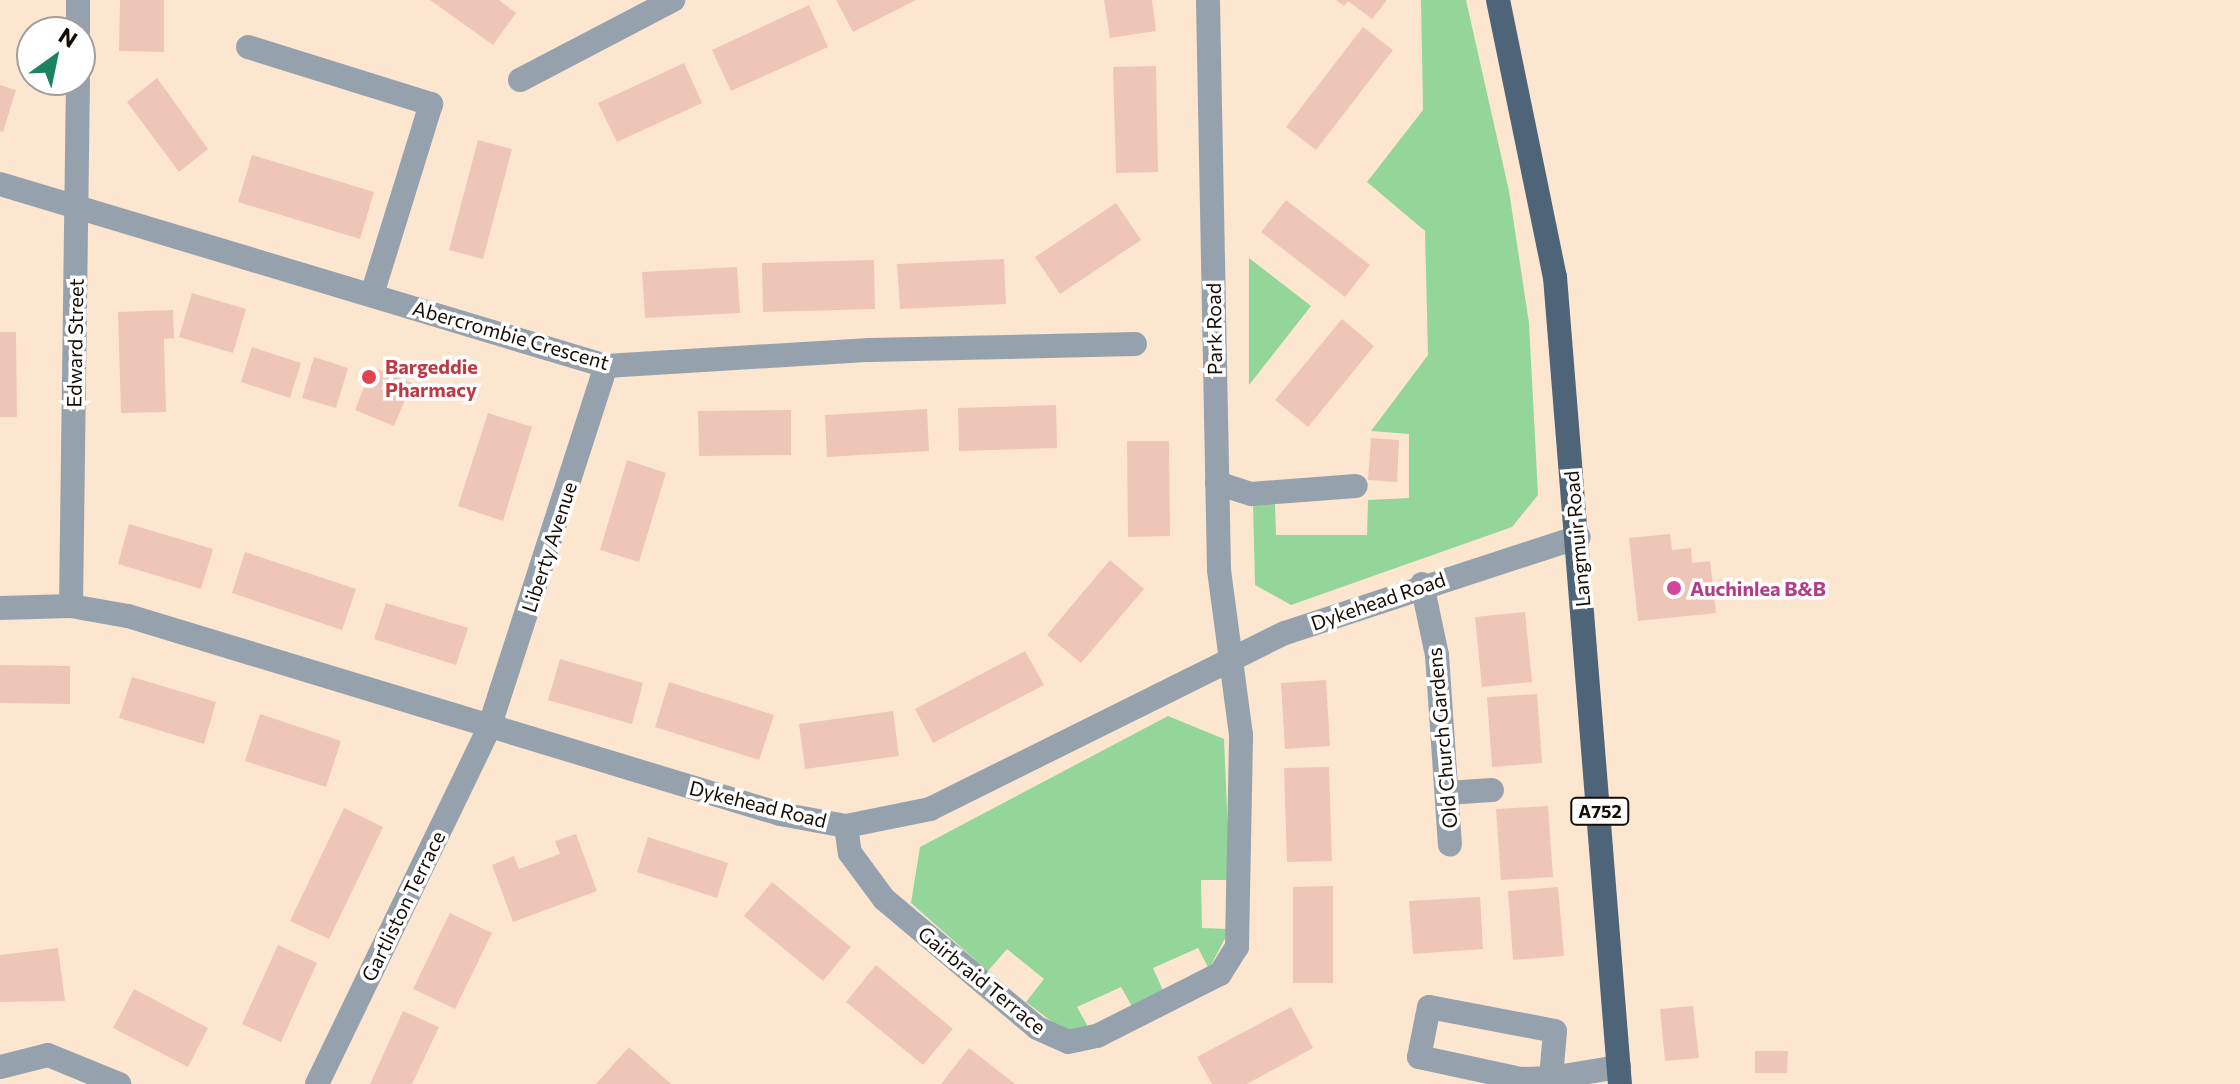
<!DOCTYPE html>
<style>
body{margin:0}
#map{position:relative;width:2240px;height:1084px;overflow:hidden;background:#fde6cf;font-family:Commissioner,sans-serif}
div>[style]{position:absolute}
.green>*{inset:0;background:#94d69a}
.building>*{inset:0;background:#edc6b7}
.minor>*{height:24px;margin:-12px;padding:0 12px;transform-origin:12px;border-radius:12px;background:#95a2ad}
.major>*{height:24px;margin:-12px;padding:0 12px;transform-origin:12px;border-radius:12px;background:#4e6579}
.dots>*{width:22px;height:22px;translate:-50% -50%;box-sizing:border-box;border:4px solid #fff;border-radius:50%}
span{translate:-50% -50%;white-space:nowrap;text-align:center;line-height:1.15;-webkit-text-stroke:7px #fff;paint-order:stroke}
.shield-label span{padding:2px 6px;background:#fff;border:2px solid;border-radius:6px;-webkit-text-stroke-width:0}
.shield-label{font-size:18px;color:#150c04;font-weight:700}
.street-label{font-size:20px;color:#150c04}
.health-label{font-size:20px;color:#be3a42;font-weight:700}
.left{translate:0 -50%;text-align:left}
.hotel-label{font-size:20px;color:#b23c85;font-weight:700}
.north{position:absolute;left:16px;top:16px;width:80px;height:80px;box-sizing:border-box;background:#fff;border:2px solid #a19e9b;border-radius:50%;rotate:33deg;font-size:22px;font-weight:700;line-height:32px;text-align:center;color:#150c04}
.north::after{content:'';display:block;margin:auto;width:28px;height:36px;background:#1a8461;clip-path:polygon(50% 0,100% 100%,50% 72%,0 100%)}
</style>
<div id="map">
<div class="green">
<div style="clip-path:polygon(1421px 0,1466px 0,1509px 191px,1529px 323px,1538px 495px,1512px 527px,1291px 605px,1255px 585px,1253px 504px,1275px 504px,1276px 535px,1367px 535px,1368px 500px,1409px 498px,1409px 434px,1371px 431px,1428px 355px,1425px 231px,1367px 182px,1423px 110px)"></div>
<div style="clip-path:polygon(1249px 258px,1311px 306px,1249px 385px)"></div>
<div style="clip-path:polygon(1168px 716px,1224px 739px,1230px 880px,1201px 880px,1202px 928px,1230px 929px,1209px 969px,1198px 948px,1153px 968px,1165px 995px,1134px 1010px,1121px 987px,1077px 1007px,1091px 1032px,1072px 1037px,1026px 1002px,1044px 979px,1007px 949px,988px 971px,911px 903px,920px 847px)"></div>
</div>
<div class="building">
<div style="clip-path:polygon(120px 0,164px 0,164px 52px,119px 51px)"></div>
<div style="clip-path:polygon(430px 0,499px 0,516px 13px,493px 45px)"></div>
<div style="clip-path:polygon(836px 0,916px 0,853px 32px)"></div>
<div style="clip-path:polygon(1104px 0,1152px 0,1156px 31px,1110px 38px)"></div>
<div style="clip-path:polygon(1336px 0,1387px 0,1372px 19px,1348px 1px,1344px 6px)"></div>
<div style="clip-path:polygon(809px 5px,828px 47px,731px 91px,712px 50px)"></div>
<div style="clip-path:polygon(1363px 27px,1393px 50px,1316px 150px,1286px 127px)"></div>
<div style="clip-path:polygon(684px 63px,702px 103px,617px 142px,598px 103px)"></div>
<div style="clip-path:polygon(1156px 66px,1158px 172px,1116px 173px,1113px 67px)"></div>
<div style="clip-path:polygon(157px 78px,208px 149px,179px 172px,127px 102px)"></div>
<div style="clip-path:polygon(0 85px,16px 90px,3px 132px,0 131px)"></div>
<div style="clip-path:polygon(478px 140px,512px 149px,483px 259px,449px 250px)"></div>
<div style="clip-path:polygon(252px 155px,374px 192px,360px 239px,238px 202px)"></div>
<div style="clip-path:polygon(1286px 200px,1370px 265px,1345px 297px,1261px 232px)"></div>
<div style="clip-path:polygon(1116px 203px,1141px 240px,1060px 294px,1035px 257px)"></div>
<div style="clip-path:polygon(1004px 259px,1006px 304px,900px 309px,897px 264px)"></div>
<div style="clip-path:polygon(874px 260px,875px 309px,763px 312px,762px 263px)"></div>
<div style="clip-path:polygon(737px 267px,740px 313px,645px 318px,642px 272px)"></div>
<div style="clip-path:polygon(192px 293px,246px 309px,233px 353px,179px 337px)"></div>
<div style="clip-path:polygon(173px 310px,174px 338px,164px 339px,166px 412px,121px 413px,118px 312px)"></div>
<div style="clip-path:polygon(1342px 319px,1374px 346px,1308px 427px,1275px 400px)"></div>
<div style="clip-path:polygon(0 332px,16px 332px,17px 417px,0 417px)"></div>
<div style="clip-path:polygon(252px 347px,301px 363px,290px 398px,241px 382px)"></div>
<div style="clip-path:polygon(314px 357px,348px 368px,336px 408px,302px 398px)"></div>
<div style="clip-path:polygon(372px 367px,412px 383px,394px 426px,355px 410px)"></div>
<div style="clip-path:polygon(1056px 405px,1057px 448px,959px 451px,958px 408px)"></div>
<div style="clip-path:polygon(927px 409px,929px 451px,827px 457px,825px 415px)"></div>
<div style="clip-path:polygon(791px 410px,791px 455px,699px 456px,698px 411px)"></div>
<div style="clip-path:polygon(488px 413px,532px 427px,503px 521px,458px 506px)"></div>
<div style="clip-path:polygon(1371px 438px,1399px 440px,1397px 482px,1368px 480px)"></div>
<div style="clip-path:polygon(1127px 441px,1169px 441px,1170px 536px,1128px 537px)"></div>
<div style="clip-path:polygon(627px 460px,666px 473px,639px 562px,600px 550px)"></div>
<div style="clip-path:polygon(129px 524px,213px 549px,201px 589px,118px 564px)"></div>
<div style="clip-path:polygon(1670px 534px,1672px 550px,1691px 548px,1692px 563px,1710px 561px,1716px 613px,1638px 621px,1629px 538px)"></div>
<div style="clip-path:polygon(245px 552px,356px 589px,342px 630px,232px 593px)"></div>
<div style="clip-path:polygon(1110px 560px,1144px 589px,1081px 663px,1047px 635px)"></div>
<div style="clip-path:polygon(386px 603px,468px 628px,456px 665px,374px 639px)"></div>
<div style="clip-path:polygon(1525px 612px,1532px 682px,1482px 687px,1475px 617px)"></div>
<div style="clip-path:polygon(1025px 651px,1044px 685px,933px 743px,915px 709px)"></div>
<div style="clip-path:polygon(560px 659px,643px 683px,632px 724px,548px 700px)"></div>
<div style="clip-path:polygon(0 665px,70px 666px,70px 704px,0 703px)"></div>
<div style="clip-path:polygon(132px 677px,216px 702px,204px 744px,119px 718px)"></div>
<div style="clip-path:polygon(1326px 680px,1330px 746px,1285px 749px,1281px 683px)"></div>
<div style="clip-path:polygon(669px 682px,774px 715px,759px 760px,655px 727px)"></div>
<div style="clip-path:polygon(1537px 694px,1542px 763px,1492px 767px,1487px 697px)"></div>
<div style="clip-path:polygon(893px 711px,899px 756px,805px 769px,799px 724px)"></div>
<div style="clip-path:polygon(260px 714px,341px 741px,326px 787px,245px 761px)"></div>
<div style="clip-path:polygon(1329px 767px,1332px 861px,1287px 862px,1284px 768px)"></div>
<div style="clip-path:polygon(1548px 806px,1553px 877px,1501px 880px,1496px 809px)"></div>
<div style="clip-path:polygon(344px 808px,383px 827px,329px 939px,290px 921px)"></div>
<div style="clip-path:polygon(576px 834px,597px 891px,513px 922px,492px 865px,514px 856px,519px 869px,560px 854px,555px 841px)"></div>
<div style="clip-path:polygon(648px 837px,728px 863px,717px 898px,637px 872px)"></div>
<div style="clip-path:polygon(772px 882px,851px 947px,823px 981px,744px 916px)"></div>
<div style="clip-path:polygon(1333px 886px,1333px 983px,1293px 983px,1293px 887px)"></div>
<div style="clip-path:polygon(1558px 887px,1564px 956px,1513px 960px,1508px 891px)"></div>
<div style="clip-path:polygon(1480px 897px,1483px 949px,1413px 954px,1409px 901px)"></div>
<div style="clip-path:polygon(450px 913px,492px 933px,455px 1009px,413px 989px)"></div>
<div style="clip-path:polygon(278px 945px,317px 963px,281px 1042px,242px 1024px)"></div>
<div style="clip-path:polygon(58px 948px,65px 1001px,0 1002px,0 955px)"></div>
<div style="clip-path:polygon(876px 965px,953px 1029px,923px 1065px,846px 1002px)"></div>
<div style="clip-path:polygon(134px 989px,208px 1028px,188px 1067px,113px 1028px)"></div>
<div style="clip-path:polygon(1693px 1006px,1699px 1058px,1665px 1061px,1660px 1009px)"></div>
<div style="clip-path:polygon(1291px 1007px,1313px 1048px,1247px 1084px,1212px 1084px,1197px 1057px)"></div>
<div style="clip-path:polygon(403px 1011px,439px 1027px,412px 1084px,370px 1084px)"></div>
<div style="clip-path:polygon(629px 1047px,671px 1084px,596px 1084px)"></div>
<div style="clip-path:polygon(969px 1048px,1015px 1084px,941px 1084px)"></div>
<div style="clip-path:polygon(1755px 1051px,1788px 1051px,1787px 1073px,1755px 1073px)"></div>
</div>
<div class="minor">
<div style="left:78px;top:32px;width:32px;rotate:-90deg"></div>
<div style="left:248px;top:47px;width:192px;rotate:17.3deg"></div>
<div style="left:431px;top:104px;width:200px;rotate:107.2deg"></div>
<div style="left:520px;top:80px;width:173px;rotate:-27.6deg"></div>
<div style="left:0;top:184px;width:633px;rotate:16.72deg"></div>
<div style="left:606px;top:366px;width:264px;rotate:-3.5deg"></div>
<div style="left:870px;top:350px;width:265px;rotate:-1.3deg"></div>
<div style="left:1217px;top:483px;width:36px;rotate:18deg"></div>
<div style="left:1251px;top:494px;width:105px;rotate:-4.4deg"></div>
<div style="left:1422px;top:584px;width:73px;rotate:78.1deg"></div>
<div style="left:1437px;top:655px;width:190px;rotate:86.1deg"></div>
<div style="left:71px;top:606px;width:526px;rotate:-89.24deg"></div>
<div style="left:0;top:608px;width:71px;rotate:-1.6deg"></div>
<div style="left:71px;top:606px;width:58px;rotate:10deg"></div>
<div style="left:128px;top:616px;width:681px;rotate:16.89deg"></div>
<div style="left:780px;top:814px;width:67px;rotate:10.3deg"></div>
<div style="left:846px;top:826px;width:86px;rotate:-11.4deg"></div>
<div style="left:930px;top:809px;width:396px;rotate:-26.4deg"></div>
<div style="left:1285px;top:633px;width:309px;rotate:-18.1deg"></div>
<div style="left:1447px;top:793px;width:45px;rotate:-3.8deg"></div>
<div style="left:846px;top:826px;width:27px;rotate:82deg"></div>
<div style="left:850px;top:853px;width:57px;rotate:53.5deg"></div>
<div style="left:884px;top:899px;width:200px;rotate:40.1deg"></div>
<div style="left:1037px;top:1028px;width:34px;rotate:24deg"></div>
<div style="left:1068px;top:1042px;width:30px;rotate:-12deg"></div>
<div style="left:1097px;top:1036px;width:138px;rotate:-26.8deg"></div>
<div style="left:1220px;top:974px;width:32px;rotate:-58deg"></div>
<div style="left:1237px;top:947px;width:212px;rotate:-88.9deg"></div>
<div style="left:1241px;top:735px;width:166px;rotate:-97.6deg"></div>
<div style="left:1219px;top:570px;width:570px;rotate:-91.11deg"></div>
<div style="left:0;top:1067px;width:49px;rotate:-14deg"></div>
<div style="left:48px;top:1055px;width:77px;rotate:22.2deg"></div>
<div style="left:1551px;top:1078px;width:47px;rotate:-85.1deg"></div>
<div style="left:1555px;top:1031px;width:128px;rotate:-169.2deg"></div>
<div style="left:1429px;top:1007px;width:51px;rotate:101.3deg"></div>
<div style="left:1419px;top:1057px;width:104px;rotate:12.2deg"></div>
<div style="left:1521px;top:1079px;width:30px;rotate:-2deg"></div>
<div style="left:1551px;top:1078px;width:69px;rotate:-9.2deg"></div>
<div style="left:317px;top:1084px;width:395px;rotate:-64.2deg"></div>
<div style="left:489px;top:728px;width:380px;rotate:-72.1deg"></div>
</div>
<div class="major">
<div style="left:1498px;top:0;width:283px;rotate:78.4deg"></div>
<div style="left:1555px;top:277px;width:810px;rotate:85.4deg"></div>
</div>
<div class="dots">
<div style="left:369px;top:377px;background:#e0444e"></div>
<div style="left:1674px;top:588px;background:#d1479c"></div>
</div>
<div class="shield-label">
<span style="left:1600px;top:811px">A752</span>
</div>
<div class="street-label">
<span style="left:1214px;top:329px;rotate:-91deg">Park Road</span>
<span style="left:511px;top:335px;rotate:16deg">Abercrombie Crescent</span>
<span style="left:75px;top:343px;rotate:-89deg">Edward Street</span>
<span style="left:1577px;top:539px;rotate:-95deg">Langmuir Road</span>
<span style="left:549px;top:547px;rotate:-72deg">Liberty Avenue</span>
<span style="left:1378px;top:601px;rotate:-19deg">Dykehead Road</span>
<span style="left:1442px;top:738px;rotate:-95deg">Old Church Gardens</span>
<span style="left:758px;top:804px;rotate:14deg">Dykehead Road</span>
<span style="left:403px;top:906px;rotate:-64deg">Gartliston Terrace</span>
<span style="left:982px;top:980px;rotate:39deg">Gairbraid Terrace</span>
</div>
<div class="health-label">
<span class="left" style="left:385px;top:378px">Bargeddie<br>Pharmacy</span>
</div>
<div class="hotel-label">
<span class="left" style="left:1690px;top:588px">Auchinlea B&amp;B</span>
</div>
<div class="north">N</div>
</div>
